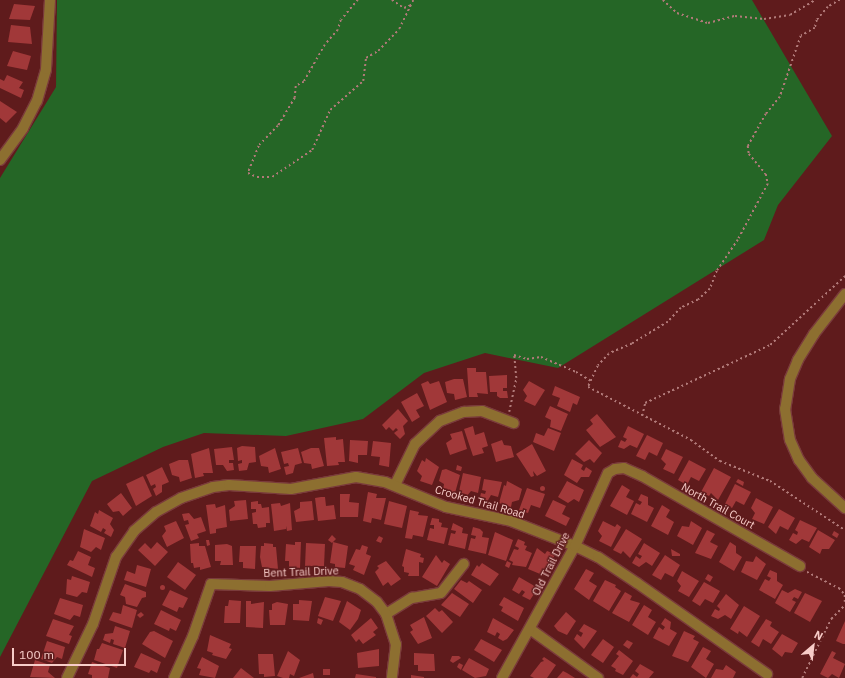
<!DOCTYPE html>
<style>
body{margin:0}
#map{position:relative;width:845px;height:678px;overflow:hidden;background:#5f1b1c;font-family:"IBM Plex Sans",sans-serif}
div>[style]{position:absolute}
.green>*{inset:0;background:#256626}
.building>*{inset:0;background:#a13839}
.round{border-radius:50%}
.path>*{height:1.5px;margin-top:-0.75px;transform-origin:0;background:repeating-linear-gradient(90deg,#b17a79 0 2px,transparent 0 5px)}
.roads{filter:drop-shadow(1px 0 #7a3b3b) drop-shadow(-1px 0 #7a3b3b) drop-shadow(0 1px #7a3b3b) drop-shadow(0 -1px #7a3b3b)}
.minor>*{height:10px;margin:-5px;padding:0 5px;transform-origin:5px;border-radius:5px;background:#8d6f30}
span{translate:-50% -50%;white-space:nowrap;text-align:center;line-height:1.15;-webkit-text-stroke:3px #5f1b1c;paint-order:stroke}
.street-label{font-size:11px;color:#f7ccc8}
.north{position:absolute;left:793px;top:626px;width:40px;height:40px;-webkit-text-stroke:3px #5f1b1c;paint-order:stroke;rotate:28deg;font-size:11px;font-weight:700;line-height:16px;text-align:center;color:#f7ccc8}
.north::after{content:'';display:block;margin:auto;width:14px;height:18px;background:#f7ccc8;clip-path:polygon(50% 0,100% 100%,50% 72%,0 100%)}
.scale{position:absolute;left:12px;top:648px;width:114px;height:18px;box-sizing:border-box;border:2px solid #f7ccc8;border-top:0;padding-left:5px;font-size:12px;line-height:14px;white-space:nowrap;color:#f7ccc8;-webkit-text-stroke:3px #5f1b1c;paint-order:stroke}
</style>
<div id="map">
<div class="green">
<div style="clip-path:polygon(57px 0,752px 0,832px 136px,778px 205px,764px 240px,558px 368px,485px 353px,424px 373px,363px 419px,286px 436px,204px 433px,163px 447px,92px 481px,0 657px,0 178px,56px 87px)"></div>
</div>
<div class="building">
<div style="clip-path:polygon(14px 4px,35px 6px,30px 20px,9px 19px)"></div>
<div style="clip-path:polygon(11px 25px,30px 27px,32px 44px,8px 42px)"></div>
<div style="clip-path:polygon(13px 51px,31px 56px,27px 70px,7px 66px)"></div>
<div style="clip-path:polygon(7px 75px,23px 82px,19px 88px,24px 90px,21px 98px,0 88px,0 79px,4px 81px)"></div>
<div style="clip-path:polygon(0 101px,17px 112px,6px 123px,0 118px)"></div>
<div style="clip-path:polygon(467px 368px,476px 368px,476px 372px,486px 372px,488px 394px,477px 393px,478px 397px,469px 397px)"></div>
<div style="clip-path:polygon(507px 375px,507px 388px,503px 388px,503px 391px,507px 391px,508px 398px,500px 398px,497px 396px,497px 392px,490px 392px,489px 376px)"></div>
<div style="clip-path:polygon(454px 379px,463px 379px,467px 397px,455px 400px,454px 394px,447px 393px,445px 382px)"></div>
<div style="clip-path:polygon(428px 381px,430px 384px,439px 381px,447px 402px,430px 410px,421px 384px)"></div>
<div style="clip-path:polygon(529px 381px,545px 390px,535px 406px,524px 401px,527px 396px,523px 390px)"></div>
<div style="clip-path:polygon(555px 386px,580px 397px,577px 405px,573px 403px,570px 412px,557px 406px,560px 398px,552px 395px)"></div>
<div style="clip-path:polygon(417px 393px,424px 406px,416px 410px,420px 417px,412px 422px,401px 402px)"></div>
<div style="clip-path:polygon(550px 406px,568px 414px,561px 431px,550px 427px,551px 420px,545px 417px)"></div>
<div style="clip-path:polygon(398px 409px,408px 421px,403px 426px,405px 434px,400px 439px,394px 433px,398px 430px,396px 428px,393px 431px,389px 427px,386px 430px,382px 425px)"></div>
<div style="clip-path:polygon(597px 414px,616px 437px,600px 447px,586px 430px,593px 424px,590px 420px)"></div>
<div style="clip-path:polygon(473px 426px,475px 435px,484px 432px,488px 446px,482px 448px,484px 453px,473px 456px,464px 429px)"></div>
<div style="clip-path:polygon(628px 426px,644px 434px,637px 448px,630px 445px,624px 449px,618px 447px,621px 440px,625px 442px,627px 439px,623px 437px)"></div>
<div style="clip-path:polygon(548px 428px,561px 433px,554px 451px,533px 442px,536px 433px,544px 436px)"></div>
<div style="clip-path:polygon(462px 431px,467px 449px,450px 455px,446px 443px,452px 439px,450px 434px)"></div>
<div style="clip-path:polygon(647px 435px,663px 443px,657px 456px,649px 452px,645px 460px,636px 456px)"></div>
<div style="clip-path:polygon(336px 437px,336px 440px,343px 439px,345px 462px,338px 462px,339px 465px,327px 466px,324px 438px)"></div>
<div style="clip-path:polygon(350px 440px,368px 441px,367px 455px,358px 455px,358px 463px,349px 461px)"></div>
<div style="clip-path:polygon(502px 440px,504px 445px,511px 446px,514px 457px,496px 462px,491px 444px)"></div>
<div style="clip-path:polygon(589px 440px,602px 453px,594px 463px,590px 459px,584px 462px,575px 454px)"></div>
<div style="clip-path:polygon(373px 441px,391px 443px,389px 467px,379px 465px,380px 457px,371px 456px)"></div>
<div style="clip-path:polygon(532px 444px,546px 471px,537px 476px,533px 471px,534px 476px,531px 477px,516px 454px)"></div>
<div style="clip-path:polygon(242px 446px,255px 447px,256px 462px,249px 463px,247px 470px,239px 471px,238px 464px,242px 463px,242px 460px,238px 461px,237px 448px)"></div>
<div style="clip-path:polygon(232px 447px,234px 460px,229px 460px,229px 463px,233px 463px,234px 470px,227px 471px,223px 465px,216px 465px,214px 449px)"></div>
<div style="clip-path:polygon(209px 448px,213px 473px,203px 473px,204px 476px,195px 478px,191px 454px)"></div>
<div style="clip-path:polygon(275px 448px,281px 469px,269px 473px,268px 467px,261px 466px,259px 456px)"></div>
<div style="clip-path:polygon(298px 448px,302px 463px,295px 465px,293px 473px,286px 475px,284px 467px,289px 466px,288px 463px,284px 464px,281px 452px)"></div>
<div style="clip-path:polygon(311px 448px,319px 448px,324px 466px,312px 469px,311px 464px,304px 463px,301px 452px)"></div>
<div style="clip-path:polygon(666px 449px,683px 457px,674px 474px,663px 469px,666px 464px,661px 459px)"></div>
<div style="clip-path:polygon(426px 458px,439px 467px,432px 485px,420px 481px,422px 476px,417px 471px,422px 460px,425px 462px)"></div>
<div style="clip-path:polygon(572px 459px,583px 465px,581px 469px,584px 471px,586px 467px,592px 471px,589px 477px,581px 477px,577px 483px,564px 475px)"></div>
<div style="clip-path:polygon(179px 460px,188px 460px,192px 478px,180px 482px,179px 477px,172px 475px,169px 464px)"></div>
<div style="clip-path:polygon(689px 460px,706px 469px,699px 481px,691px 477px,687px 485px,678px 480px)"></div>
<div style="clip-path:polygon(457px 465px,462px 467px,461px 471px,456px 470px)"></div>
<div style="clip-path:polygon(162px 467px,169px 482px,162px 485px,162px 492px,156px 496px,153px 489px,156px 487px,155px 484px,151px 486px,146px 475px)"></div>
<div style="clip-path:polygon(714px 468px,731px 477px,718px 500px,711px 493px,709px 496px,701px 492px)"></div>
<div style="clip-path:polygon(446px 469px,460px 475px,455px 493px,443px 490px,444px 484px,439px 481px,442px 470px)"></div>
<div style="clip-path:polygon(463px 473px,481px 477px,478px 493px,471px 491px,466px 497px,458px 496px)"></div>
<div style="clip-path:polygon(143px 476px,152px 496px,136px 506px,126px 484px)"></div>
<div style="clip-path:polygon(484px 479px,502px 482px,498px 497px,491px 495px,487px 502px,479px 501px,481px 493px,485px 494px,486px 491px,482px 490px)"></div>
<div style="clip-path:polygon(738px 479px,744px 482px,743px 486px,736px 482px)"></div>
<div style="clip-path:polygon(507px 481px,522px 489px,519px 500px,512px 502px,511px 507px,499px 503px,504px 485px,506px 486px)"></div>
<div style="clip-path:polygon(567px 481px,584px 490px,579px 502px,574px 499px,568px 503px,558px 497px)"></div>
<div style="clip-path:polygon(735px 484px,751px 492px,744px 505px,736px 501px,732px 508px,725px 504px)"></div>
<div style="clip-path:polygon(622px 485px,630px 490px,626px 497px,634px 501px,627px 515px,610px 506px)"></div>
<div class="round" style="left:539.5px;top:485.5px;width:5px;height:5px"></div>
<div style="clip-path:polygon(527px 488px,545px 494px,540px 508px,531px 505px,528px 513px,519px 510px)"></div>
<div style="clip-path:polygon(368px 492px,377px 494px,376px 498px,386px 498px,381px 520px,372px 518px,371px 523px,363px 521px)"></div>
<div style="clip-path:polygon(121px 493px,132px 508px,123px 516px,119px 511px,113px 512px,107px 504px)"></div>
<div style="clip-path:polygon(340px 494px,350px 494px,349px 502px,359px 503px,358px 517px,340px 517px)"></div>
<div style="clip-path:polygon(641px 494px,648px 497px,648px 505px,654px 508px,647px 522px,631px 514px,636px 503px,640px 505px,642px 502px,638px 500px)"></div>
<div style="clip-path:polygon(321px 497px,325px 497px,326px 506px,334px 505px,336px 519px,318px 521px,315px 498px)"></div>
<div style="clip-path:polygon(756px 498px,773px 507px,764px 524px,752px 519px,755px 513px,751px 508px)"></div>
<div style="clip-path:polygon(246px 500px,248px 519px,230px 521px,229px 510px,235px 506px,234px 501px)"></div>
<div style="clip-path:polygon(553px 500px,566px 506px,562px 514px,570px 518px,566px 526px,545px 516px)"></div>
<div style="clip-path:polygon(258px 501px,258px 504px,261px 504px,262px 508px,269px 507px,270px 523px,266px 523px,266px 527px,258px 528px,257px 524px,253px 524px,252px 513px,256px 512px,256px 509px,251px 509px,251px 502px)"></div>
<div style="clip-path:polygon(312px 501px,314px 520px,296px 522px,294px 511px,300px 508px,300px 502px)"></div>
<div style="clip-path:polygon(389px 501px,407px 506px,402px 528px,384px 524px)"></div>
<div style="clip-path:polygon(280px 503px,281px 506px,290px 503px,292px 530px,287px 531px,286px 526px,286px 529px,274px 531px,271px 504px)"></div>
<div style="clip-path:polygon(215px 504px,216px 508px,225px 505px,227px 527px,216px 529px,216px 533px,210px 534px,206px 505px)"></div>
<div style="clip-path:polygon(662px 505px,670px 510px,666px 517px,674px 522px,668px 535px,651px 526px)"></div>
<div style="clip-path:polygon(779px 509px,795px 518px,788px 530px,780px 526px,776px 534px,768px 527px)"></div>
<div style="clip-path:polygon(99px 510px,113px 518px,110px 524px,114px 530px,111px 537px,104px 533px,106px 530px,103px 528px,101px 532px,90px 526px,95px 512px,98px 514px)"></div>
<div style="clip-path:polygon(410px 510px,419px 512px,418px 515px,428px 516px,423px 537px,413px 535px,412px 539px,405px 538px)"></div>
<div style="clip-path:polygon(189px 513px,194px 519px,201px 517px,206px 531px,197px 534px,199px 538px,191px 541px,185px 525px,189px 524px,188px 520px,184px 521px,182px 514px)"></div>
<div style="clip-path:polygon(432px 518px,439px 519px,439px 522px,442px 523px,441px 527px,448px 528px,444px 544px,427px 540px,430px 528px,434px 529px,434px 525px,430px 525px)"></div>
<div style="clip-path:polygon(800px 520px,817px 528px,809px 542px,802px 539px,796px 544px,789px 540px,793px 533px,797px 535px,798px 532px,795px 530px)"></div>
<div style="clip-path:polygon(176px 521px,184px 538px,167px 547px,162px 536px,166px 531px,164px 526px)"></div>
<div style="clip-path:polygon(603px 521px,615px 527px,617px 524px,621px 527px,611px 547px,599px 541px,602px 536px,598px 531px)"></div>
<div style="clip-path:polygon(691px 521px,702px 528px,693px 545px,677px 536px,682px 526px,689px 527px)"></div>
<div style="clip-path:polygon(453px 523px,463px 528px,462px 533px,468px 534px,465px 549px,448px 545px,451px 533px,455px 534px,456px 531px,451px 530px)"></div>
<div style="clip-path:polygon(473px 527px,480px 529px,483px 532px,482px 537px,489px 538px,486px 554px,468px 550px,471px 538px,475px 539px,476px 536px,471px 535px)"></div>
<div style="clip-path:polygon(84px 529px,105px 538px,101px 550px,96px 547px,91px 552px,80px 547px)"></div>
<div style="clip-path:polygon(626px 529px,642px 539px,630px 558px,623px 551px,621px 554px,613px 550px)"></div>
<div style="clip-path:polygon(707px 530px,715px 534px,710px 542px,718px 546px,711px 559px,695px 553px)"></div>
<div style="clip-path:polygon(818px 530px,835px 540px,829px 549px,822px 549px,820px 554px,809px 547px)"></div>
<div style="clip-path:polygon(834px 531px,839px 534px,837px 538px,832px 535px)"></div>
<div style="clip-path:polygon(495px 532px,513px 540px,506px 561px,488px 555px)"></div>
<div style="clip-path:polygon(332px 535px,336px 539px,332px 543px,328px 540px)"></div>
<div style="clip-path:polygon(379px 536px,383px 538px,381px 543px,376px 541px)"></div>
<div style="clip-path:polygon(518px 539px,525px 542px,524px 545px,527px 546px,525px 550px,532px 553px,526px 567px,512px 565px,513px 562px,509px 560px,514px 549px,518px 550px,519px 548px,515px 546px)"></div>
<div style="clip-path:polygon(206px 540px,209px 540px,210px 545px,207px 546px)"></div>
<div style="clip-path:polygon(157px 542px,168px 552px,155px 566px,138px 550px,145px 543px,151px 549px)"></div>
<div style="clip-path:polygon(295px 542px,301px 542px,300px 568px,289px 567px,289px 561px,285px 561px,286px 544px,295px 545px)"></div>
<div style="clip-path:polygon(333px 542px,348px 546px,345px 568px,335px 567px,335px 564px,330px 563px)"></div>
<div style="clip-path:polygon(730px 542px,736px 546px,736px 553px,742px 557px,734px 571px,719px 562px)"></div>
<div style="clip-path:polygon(199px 543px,199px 546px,205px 546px,211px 567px,200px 570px,200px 567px,194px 568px,193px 563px,191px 563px,190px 544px)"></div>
<div style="clip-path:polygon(264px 543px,273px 544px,273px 547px,276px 547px,278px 569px,262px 567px,260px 557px,261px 546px,264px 546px)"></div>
<div style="clip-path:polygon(306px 543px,325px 544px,324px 566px,305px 566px)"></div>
<div style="clip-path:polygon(644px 543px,660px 553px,652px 566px,646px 562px,639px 567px,632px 563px,636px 556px,640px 559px,642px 556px,638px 554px)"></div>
<div style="clip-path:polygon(227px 544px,232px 546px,233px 565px,220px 565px,221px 561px,215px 561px,215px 545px)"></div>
<div style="clip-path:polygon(362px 545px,368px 547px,366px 554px,371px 556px,364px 575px,353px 570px,355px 566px,349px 564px,356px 549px,360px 550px)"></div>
<div style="clip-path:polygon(240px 546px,256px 546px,255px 569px,243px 568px,243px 562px,239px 562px)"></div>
<div style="clip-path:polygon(537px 548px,545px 554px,547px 551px,555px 554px,545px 576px,528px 569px)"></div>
<div style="clip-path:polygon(406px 549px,421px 554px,420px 557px,424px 558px,423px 563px,419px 562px,419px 576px,408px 576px,409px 573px,404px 572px,404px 567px,402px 566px)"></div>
<div style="clip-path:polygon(671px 549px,680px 554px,680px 556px,672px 556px)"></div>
<div style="clip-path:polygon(78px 551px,91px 557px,88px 565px,95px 568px,92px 577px,67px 565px,70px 560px,73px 561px)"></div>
<div style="clip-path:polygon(436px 555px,442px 563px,444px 560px,450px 564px,437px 586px,422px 577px)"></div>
<div style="clip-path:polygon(665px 555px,680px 565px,673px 577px,665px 573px,661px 580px,652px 575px)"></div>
<div style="clip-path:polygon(756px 556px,766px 564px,757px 580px,741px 572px,746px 561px,753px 562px)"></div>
<div style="clip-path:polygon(386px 561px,401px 579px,391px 586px,388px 582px,383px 586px,375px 572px,379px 568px,377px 566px)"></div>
<div style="clip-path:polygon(507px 561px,511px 563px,509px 568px,505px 566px)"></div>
<div style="clip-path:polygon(178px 562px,196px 575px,185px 590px,167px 577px)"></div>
<div style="clip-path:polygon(482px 563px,499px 574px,490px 586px,471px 575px,477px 565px,479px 567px)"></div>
<div style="clip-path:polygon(137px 565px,151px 569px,146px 587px,124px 580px,127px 571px,135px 574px)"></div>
<div style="clip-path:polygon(586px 569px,594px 573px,589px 581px,597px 586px,589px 600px,574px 589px)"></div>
<div style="clip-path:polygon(770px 570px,777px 573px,777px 581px,783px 585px,775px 599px,759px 590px,765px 579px,769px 581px,771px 578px,767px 576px)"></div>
<div style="clip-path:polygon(682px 571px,699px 581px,689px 597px,678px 591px,681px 586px,677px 581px)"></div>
<div style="clip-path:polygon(708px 574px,713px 577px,710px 582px,705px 579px)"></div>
<div style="clip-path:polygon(72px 576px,90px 582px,87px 593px,82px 592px,77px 597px,66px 594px,67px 579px,71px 580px)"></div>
<div style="clip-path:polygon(519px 577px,538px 588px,530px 600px,522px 596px,525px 592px,522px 590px,519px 594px,512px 590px)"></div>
<div style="clip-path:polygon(461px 580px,467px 583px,469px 581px,482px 590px,473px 603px,454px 589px)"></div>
<div style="clip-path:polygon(605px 580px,616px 585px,615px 587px,621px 591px,609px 611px,593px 601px)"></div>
<div style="clip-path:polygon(704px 582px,720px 591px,713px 603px,705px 599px,700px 606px,692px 601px)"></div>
<div style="clip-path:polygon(125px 584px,146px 592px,146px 597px,142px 598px,137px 607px,126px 604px,125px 597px,120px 595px)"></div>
<div class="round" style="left:159.5px;top:584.5px;width:5px;height:5px"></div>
<div style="clip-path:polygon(795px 589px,802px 592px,798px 599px,794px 597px,792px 600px,796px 602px,790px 612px,775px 603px,782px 590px,788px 593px)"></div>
<div style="clip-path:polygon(170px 590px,188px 598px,183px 608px,179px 607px,177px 612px,162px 605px)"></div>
<div style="clip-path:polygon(625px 592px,632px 596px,630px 600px,640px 603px,629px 622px,612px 613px)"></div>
<div style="clip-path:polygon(452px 593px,469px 604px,460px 617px,441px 605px)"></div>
<div style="clip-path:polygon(805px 593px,822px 601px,810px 622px,794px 613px)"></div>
<div style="clip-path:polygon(726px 594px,739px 605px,731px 619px,725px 615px,718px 619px,711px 616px,715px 609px,719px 611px,720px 609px,717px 606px)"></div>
<div style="clip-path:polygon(325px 597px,341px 601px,333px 621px,318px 616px)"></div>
<div style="clip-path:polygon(504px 597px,524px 608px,518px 621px,501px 611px,503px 607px,499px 605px)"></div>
<div style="clip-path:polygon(60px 598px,83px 605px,80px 617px,74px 615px,70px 620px,54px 614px)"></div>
<div style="clip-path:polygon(229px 600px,241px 601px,240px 623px,224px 623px,225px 606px,228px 606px)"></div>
<div style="clip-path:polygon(299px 600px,312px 601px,309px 621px,293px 620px,293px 604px,299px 604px)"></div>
<div style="clip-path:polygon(246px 601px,251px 601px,251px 604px,264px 602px,263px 628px,246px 627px)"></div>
<div style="clip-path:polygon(347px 601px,361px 610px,358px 619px,350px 630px,339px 622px)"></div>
<div style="clip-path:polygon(277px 602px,288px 604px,285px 625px,270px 625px,269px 610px,272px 610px,272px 604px)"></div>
<div style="clip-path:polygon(123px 605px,137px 610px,132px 628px,109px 620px,113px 612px,121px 614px)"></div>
<div style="clip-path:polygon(644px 605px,652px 610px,648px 617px,656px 622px,648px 635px,632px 625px)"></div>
<div style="clip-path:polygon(744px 606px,760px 616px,747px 637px,739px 631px,738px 634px,730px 629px)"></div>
<div style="clip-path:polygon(435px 608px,439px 612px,442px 610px,453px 622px,442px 633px,426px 616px)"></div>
<div style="clip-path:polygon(161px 610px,181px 620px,176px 631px,170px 628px,169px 631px,154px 624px)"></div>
<div style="clip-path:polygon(141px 612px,144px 615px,140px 618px,137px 615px)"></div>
<div style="clip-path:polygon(566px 612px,576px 621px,567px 635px,558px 631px,554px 626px)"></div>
<div style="clip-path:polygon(424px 617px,432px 638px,418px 644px,410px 632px,413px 630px,410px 625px)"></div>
<div style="clip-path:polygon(318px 618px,323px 620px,321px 625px,317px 623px)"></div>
<div style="clip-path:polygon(371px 618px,378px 628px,373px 632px,376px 635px,363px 644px,359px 639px,356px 642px,351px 635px)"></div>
<div style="clip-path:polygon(493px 618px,514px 630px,507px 639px,503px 641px,498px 638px,500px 634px,497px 632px,495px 636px,487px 632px)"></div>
<div style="clip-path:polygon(665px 618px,671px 622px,670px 629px,677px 633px,669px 646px,653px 638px,659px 627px,663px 630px,665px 627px,661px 624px)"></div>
<div style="clip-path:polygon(53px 619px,74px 626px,69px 635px,72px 636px,69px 644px,46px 636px)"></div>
<div style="clip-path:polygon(766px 619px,772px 622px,770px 626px,779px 632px,771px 644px,763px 639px,759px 647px,751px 642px)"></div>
<div style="clip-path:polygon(845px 621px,845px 644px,843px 644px,836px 641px)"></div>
<div style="clip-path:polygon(584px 624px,597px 631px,584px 649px,574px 639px,577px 634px,581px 637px,583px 633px,579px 631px)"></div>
<div style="clip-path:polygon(115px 626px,130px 631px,125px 648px,113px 644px,114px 640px,111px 639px,110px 643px,103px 640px,105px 634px,113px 633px)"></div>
<div style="clip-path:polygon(154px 631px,173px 641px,165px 658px,142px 644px,150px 632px)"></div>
<div style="clip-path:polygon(684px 631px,695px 636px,693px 639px,699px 642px,688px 662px,672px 656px)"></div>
<div style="clip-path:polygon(782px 634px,798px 643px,792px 653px,785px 652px,782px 657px,772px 649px)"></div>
<div style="clip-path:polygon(210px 635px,231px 644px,229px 648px,232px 649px,226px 659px,212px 655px,213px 653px,207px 651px)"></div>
<div style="clip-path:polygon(481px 639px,502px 650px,494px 662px,474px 650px)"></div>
<div style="clip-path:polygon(603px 639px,614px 647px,603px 663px,591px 655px)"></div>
<div style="clip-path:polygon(627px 640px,633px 643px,629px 649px,623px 645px)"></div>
<div style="clip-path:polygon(47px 641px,65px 647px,62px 659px,57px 657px,52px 663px,41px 659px)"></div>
<div style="clip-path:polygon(102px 643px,123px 650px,117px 668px,94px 660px,97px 649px,99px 649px)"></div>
<div style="clip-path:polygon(703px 647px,711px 651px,706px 659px,714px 664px,706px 678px,691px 667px)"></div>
<div style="clip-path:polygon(379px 649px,379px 666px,358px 668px,357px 653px)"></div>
<div style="clip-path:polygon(619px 650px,633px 661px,623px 675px,615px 671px,616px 669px,611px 666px,619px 656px,616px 654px)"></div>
<div style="clip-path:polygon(288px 651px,300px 660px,294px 676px,290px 674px,289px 678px,283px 678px,277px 676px)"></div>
<div style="clip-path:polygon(832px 651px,836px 653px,833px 658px,845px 664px,839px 678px,832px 674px,828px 678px,820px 674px)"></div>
<div style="clip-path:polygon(141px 653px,161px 662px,157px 673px,151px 670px,149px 673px,134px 667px)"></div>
<div style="clip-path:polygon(414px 653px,434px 654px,435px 671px,418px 671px,418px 665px,414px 665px)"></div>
<div style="clip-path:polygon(258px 654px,273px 654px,275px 676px,264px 677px,264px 674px,259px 674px)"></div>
<div style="clip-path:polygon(452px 656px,459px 656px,461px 658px,453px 663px,450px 661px)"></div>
<div style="clip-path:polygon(202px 657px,219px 666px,215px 678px,199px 675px,201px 669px,197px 668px)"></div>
<div style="clip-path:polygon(544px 657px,556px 665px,547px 678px,534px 678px,530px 676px,541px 662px,544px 661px,542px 659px)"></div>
<div style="clip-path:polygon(469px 658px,489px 669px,486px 676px,475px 678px,462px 670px)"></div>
<div style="clip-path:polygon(35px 660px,50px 665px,48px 672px,55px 678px,30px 677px)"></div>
<div style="clip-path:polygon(92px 662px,110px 668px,108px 678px,92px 678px,92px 675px,88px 674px)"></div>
<div style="clip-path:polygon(459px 663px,463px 665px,461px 670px,457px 667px)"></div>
<div style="clip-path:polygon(640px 664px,654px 672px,649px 678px,630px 678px,633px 674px,637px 677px,639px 674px,635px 671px)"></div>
<div style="clip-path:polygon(726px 665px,736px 672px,733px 678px,711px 678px,716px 669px,723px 670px)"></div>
<div style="clip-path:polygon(241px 668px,254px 678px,233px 678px)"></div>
<div style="clip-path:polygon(323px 669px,330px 669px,330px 675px,323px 675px)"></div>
<div style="clip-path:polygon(563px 671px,567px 673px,575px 678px,557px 678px)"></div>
<div style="clip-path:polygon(313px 673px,314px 678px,299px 678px)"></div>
<div style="clip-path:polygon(356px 674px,376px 677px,376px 678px,355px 678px)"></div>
<div style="clip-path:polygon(411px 675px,424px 677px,424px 678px,411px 678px)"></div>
</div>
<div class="path">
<div style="left:358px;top:0;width:26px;rotate:130deg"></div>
<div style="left:341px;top:20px;width:10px;rotate:107deg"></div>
<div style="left:338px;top:30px;width:20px;rotate:131deg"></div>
<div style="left:325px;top:45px;width:43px;rotate:119.6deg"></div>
<div style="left:304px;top:82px;width:9px;rotate:153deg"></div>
<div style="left:296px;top:86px;width:12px;rotate:95deg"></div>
<div style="left:295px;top:98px;width:33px;rotate:121deg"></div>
<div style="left:278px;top:126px;width:28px;rotate:134deg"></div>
<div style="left:259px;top:146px;width:29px;rotate:112deg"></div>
<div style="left:248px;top:173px;width:10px;rotate:24deg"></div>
<div style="left:257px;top:177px;width:15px"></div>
<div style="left:272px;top:177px;width:48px;rotate:-34deg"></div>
<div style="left:312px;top:150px;width:44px;rotate:-65.8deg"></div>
<div style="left:330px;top:110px;width:44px;rotate:-41.3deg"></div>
<div style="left:363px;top:81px;width:23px;rotate:-83deg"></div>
<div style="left:366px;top:58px;width:14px;rotate:-30deg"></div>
<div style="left:378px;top:51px;width:30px;rotate:-46deg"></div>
<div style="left:399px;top:29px;width:32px;rotate:-64deg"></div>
<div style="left:392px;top:0;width:14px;rotate:34deg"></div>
<div style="left:404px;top:8px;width:8px;rotate:-23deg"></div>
<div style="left:663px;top:0;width:19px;rotate:43deg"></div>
<div style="left:677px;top:13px;width:33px;rotate:18deg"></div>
<div style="left:708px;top:23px;width:28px;rotate:-15deg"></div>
<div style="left:735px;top:16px;width:29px;rotate:6deg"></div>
<div style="left:764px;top:19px;width:26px;rotate:-9deg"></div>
<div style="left:790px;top:15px;width:29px;rotate:-31deg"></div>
<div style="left:840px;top:0;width:14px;rotate:150deg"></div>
<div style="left:828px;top:7px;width:17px;rotate:130deg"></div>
<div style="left:817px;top:20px;width:8px;rotate:104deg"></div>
<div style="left:815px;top:28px;width:16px;rotate:150deg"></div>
<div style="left:801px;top:36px;width:65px;rotate:109deg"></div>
<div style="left:780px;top:97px;width:22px;rotate:129deg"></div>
<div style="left:766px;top:114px;width:37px;rotate:119deg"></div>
<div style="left:748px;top:146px;width:8px;rotate:83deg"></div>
<div style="left:749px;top:154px;width:26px;rotate:50deg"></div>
<div style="left:766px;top:174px;width:10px;rotate:79deg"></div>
<div style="left:768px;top:184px;width:64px;rotate:118.2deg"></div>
<div style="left:738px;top:240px;width:37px;rotate:124deg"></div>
<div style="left:717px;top:271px;width:19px;rotate:111deg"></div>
<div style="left:710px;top:289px;width:16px;rotate:137deg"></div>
<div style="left:698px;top:300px;width:19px;rotate:155deg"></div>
<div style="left:681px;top:308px;width:19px;rotate:133deg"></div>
<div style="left:668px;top:322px;width:42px;rotate:148.6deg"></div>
<div style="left:632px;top:344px;width:25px;rotate:157deg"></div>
<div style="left:609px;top:354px;width:16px;rotate:133deg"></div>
<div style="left:598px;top:366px;width:23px;rotate:115deg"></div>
<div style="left:588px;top:387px;width:116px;rotate:27.2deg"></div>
<div style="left:691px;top:440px;width:36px;rotate:36deg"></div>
<div style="left:720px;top:461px;width:54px;rotate:21.8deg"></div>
<div style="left:770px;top:481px;width:90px;rotate:33.2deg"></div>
<div style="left:509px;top:412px;width:35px;rotate:-78deg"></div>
<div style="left:516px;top:378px;width:23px;rotate:-95deg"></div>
<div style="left:514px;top:355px;width:14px;rotate:17deg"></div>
<div style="left:527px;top:359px;width:14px;rotate:-8deg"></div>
<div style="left:541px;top:357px;width:38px;rotate:23deg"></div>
<div style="left:576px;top:372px;width:17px;rotate:31deg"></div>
<div style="left:642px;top:416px;width:13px;rotate:-77deg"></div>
<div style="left:645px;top:403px;width:138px;rotate:-24.9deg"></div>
<div style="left:770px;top:345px;width:102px;rotate:-42.6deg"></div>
<div style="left:807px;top:572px;width:36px;rotate:27deg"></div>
<div style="left:839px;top:588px;width:9px;rotate:49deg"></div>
<div style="left:845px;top:595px;width:7px;rotate:90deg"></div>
<div style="left:802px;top:678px;width:66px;rotate:-63.8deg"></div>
<div style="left:831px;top:619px;width:20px;rotate:-45deg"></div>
</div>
<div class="roads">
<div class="minor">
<div style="left:0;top:160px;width:39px;rotate:-54deg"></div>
<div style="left:23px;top:128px;width:30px;rotate:-63deg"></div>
<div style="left:37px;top:101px;width:33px;rotate:-74deg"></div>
<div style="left:46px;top:69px;width:69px;rotate:-86.7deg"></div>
<div style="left:845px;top:294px;width:51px;rotate:127.8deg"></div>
<div style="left:814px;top:334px;width:31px;rotate:122deg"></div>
<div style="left:798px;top:360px;width:21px;rotate:113deg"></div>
<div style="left:790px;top:379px;width:30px;rotate:99deg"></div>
<div style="left:785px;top:409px;width:31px;rotate:81deg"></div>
<div style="left:790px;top:440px;width:22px;rotate:66deg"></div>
<div style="left:799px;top:460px;width:22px;rotate:54deg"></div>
<div style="left:812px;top:478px;width:45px;rotate:42.3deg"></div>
<div style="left:395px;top:485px;width:46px;rotate:-64deg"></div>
<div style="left:415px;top:444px;width:34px;rotate:-43deg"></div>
<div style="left:440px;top:421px;width:26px;rotate:-21deg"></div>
<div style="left:464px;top:412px;width:18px;rotate:-3deg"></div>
<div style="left:482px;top:411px;width:34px;rotate:21deg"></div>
<div style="left:386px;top:614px;width:31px;rotate:-32deg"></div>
<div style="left:412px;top:598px;width:29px;rotate:-10deg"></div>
<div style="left:441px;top:593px;width:37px;rotate:-52deg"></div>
<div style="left:530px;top:629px;width:84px;rotate:35.8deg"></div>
<div style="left:67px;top:678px;width:60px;rotate:-64.3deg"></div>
<div style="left:93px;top:624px;width:71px;rotate:-71.1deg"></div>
<div style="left:116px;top:557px;width:32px;rotate:-55deg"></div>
<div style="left:134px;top:531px;width:29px;rotate:-41deg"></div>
<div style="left:156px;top:512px;width:29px;rotate:-29deg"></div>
<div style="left:181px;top:498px;width:34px;rotate:-19deg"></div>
<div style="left:213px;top:487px;width:16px;rotate:-7deg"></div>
<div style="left:229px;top:485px;width:62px;rotate:3.7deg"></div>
<div style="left:291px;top:489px;width:66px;rotate:-10.5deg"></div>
<div style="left:356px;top:477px;width:29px;rotate:10deg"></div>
<div style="left:385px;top:482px;width:66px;rotate:22.3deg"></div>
<div style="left:446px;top:507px;width:66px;rotate:12.2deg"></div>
<div style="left:511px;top:521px;width:69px;rotate:21.3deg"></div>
<div style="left:575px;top:546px;width:25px;rotate:26deg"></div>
<div style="left:598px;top:557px;width:47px;rotate:33.7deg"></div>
<div style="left:637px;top:583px;width:159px;rotate:35deg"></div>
<div style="left:174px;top:678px;width:46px;rotate:-65.7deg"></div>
<div style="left:193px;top:636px;width:55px;rotate:-70.9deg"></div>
<div style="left:211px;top:584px;width:59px;rotate:1.9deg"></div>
<div style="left:270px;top:586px;width:59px;rotate:-4.8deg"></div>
<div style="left:329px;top:581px;width:13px;rotate:4deg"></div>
<div style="left:342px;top:582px;width:19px;rotate:21deg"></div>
<div style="left:360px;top:589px;width:21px;rotate:37deg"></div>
<div style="left:377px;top:602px;width:15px;rotate:53deg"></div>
<div style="left:386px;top:614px;width:32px;rotate:72deg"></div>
<div style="left:396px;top:644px;width:34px;rotate:97deg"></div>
<div style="left:502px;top:678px;width:151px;rotate:-61.1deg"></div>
<div style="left:575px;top:546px;width:80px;rotate:-65.7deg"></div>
<div style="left:608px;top:473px;width:8px;rotate:-30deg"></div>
<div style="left:615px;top:469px;width:9px;rotate:-6deg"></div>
<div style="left:624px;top:468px;width:20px;rotate:24deg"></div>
<div style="left:642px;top:476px;width:182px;rotate:29.7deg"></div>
</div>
</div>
<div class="street-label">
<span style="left:480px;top:502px;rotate:16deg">Crooked Trail Road</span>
<span style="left:718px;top:506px;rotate:29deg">North Trail Court</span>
<span style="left:551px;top:564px;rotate:-63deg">Old Trail Drive</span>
<span style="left:301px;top:572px;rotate:-2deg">Bent Trail Drive</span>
</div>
<div class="north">N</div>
<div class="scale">100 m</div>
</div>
